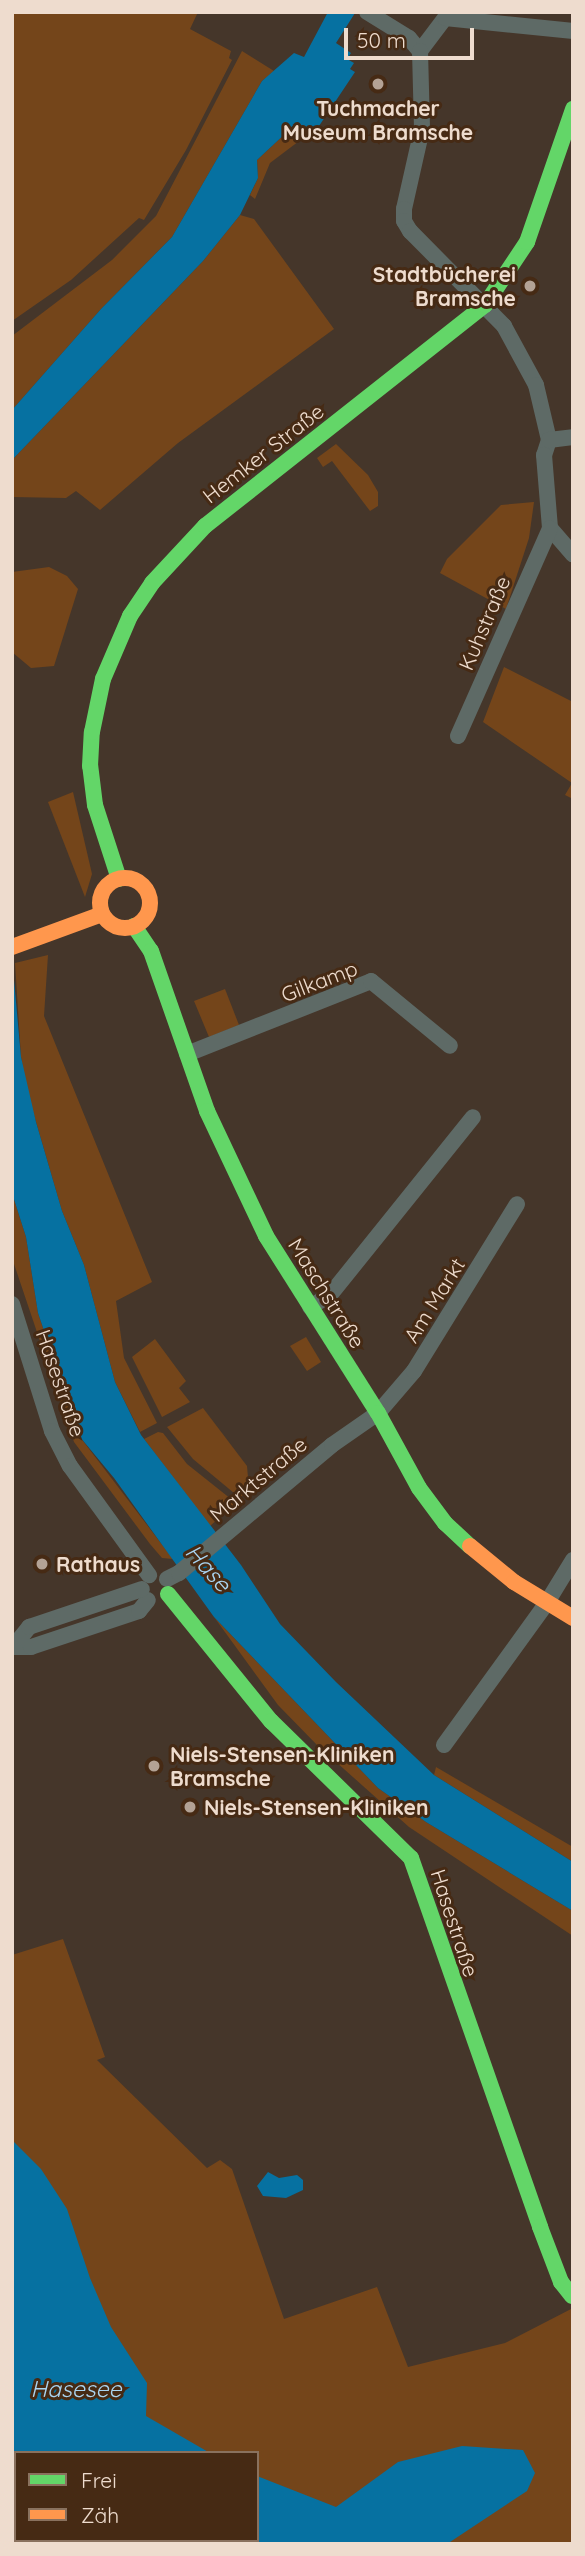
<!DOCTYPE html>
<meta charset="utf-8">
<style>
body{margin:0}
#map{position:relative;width:585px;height:2556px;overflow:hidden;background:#45362a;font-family:Quicksand,sans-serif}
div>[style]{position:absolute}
.green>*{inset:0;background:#74451a}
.water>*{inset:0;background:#0671a1}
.street>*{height:16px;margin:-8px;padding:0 8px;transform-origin:8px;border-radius:8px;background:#5e6a66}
.fast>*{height:16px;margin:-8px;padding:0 8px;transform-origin:8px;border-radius:8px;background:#63d668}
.slow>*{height:16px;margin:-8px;padding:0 8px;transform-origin:8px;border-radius:8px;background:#ff974d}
.slow>.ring{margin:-8px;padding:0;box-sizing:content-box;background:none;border:16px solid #ff974d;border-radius:50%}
.dots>*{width:19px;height:19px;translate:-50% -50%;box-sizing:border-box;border:4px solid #462a14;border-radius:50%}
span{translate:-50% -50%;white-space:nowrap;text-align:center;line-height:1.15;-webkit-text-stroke:6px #462a14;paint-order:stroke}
.poi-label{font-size:21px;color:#eedcce;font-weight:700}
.right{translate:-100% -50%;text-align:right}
.left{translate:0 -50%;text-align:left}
.street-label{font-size:21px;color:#eedcce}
.water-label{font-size:23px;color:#a9d4f1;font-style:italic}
.frame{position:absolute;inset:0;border:14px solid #eedcce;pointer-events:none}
.legend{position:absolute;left:14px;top:2451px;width:245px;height:91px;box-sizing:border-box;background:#462a14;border:2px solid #89715e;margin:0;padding:9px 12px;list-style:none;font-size:21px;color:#eedcce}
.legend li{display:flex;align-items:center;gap:14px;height:35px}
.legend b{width:35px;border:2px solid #89715e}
.scale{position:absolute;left:344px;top:28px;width:130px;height:32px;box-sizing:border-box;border:4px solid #eedcce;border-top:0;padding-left:9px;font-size:21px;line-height:24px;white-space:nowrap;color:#eedcce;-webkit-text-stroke:5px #462a14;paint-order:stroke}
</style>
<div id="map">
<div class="green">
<div style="clip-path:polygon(12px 12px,198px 12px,190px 29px,231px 51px,229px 58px,232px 60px,186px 150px,144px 220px,139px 218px,71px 280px,12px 321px)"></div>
<div style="clip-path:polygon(242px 51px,274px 71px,262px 81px,172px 237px,101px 309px,12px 410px,12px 336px,112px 260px,156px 216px)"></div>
<div style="clip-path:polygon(319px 126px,270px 163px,255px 199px,250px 195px,258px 178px,257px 160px,287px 132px)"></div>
<div style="clip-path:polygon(240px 215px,254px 219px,334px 329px,178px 443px,100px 510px,76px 491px,66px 498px,12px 497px,12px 460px,203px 261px)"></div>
<div style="clip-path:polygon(336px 444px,368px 475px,378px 492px,378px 506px,370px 511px,332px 461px,323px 467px,317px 458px)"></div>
<div style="clip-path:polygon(534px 502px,529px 538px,506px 609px,440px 573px,447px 559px,501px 505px)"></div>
<div style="clip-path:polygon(49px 567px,67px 576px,78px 589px,54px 666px,31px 668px,12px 652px,12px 572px)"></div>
<div style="clip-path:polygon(504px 667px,573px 702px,573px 799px,565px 795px,572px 783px,483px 722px)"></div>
<div style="clip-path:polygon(73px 792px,92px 874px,85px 897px,48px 802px)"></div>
<div style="clip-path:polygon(48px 955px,44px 1016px,152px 1282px,116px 1301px,124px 1358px,157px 1423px,140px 1432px,115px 1382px,84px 1265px,62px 1211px,27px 1091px,21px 1057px,15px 963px)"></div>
<div style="clip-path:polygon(225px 989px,239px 1025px,209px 1037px,194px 1001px)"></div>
<div style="clip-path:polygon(12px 1193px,26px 1237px,38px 1313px,80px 1437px,173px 1559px,162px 1558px,150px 1544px,74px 1442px,12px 1258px)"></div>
<div style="clip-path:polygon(306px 1337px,321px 1362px,307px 1371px,290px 1346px)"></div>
<div style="clip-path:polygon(155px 1339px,186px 1381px,179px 1388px,190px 1402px,162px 1417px,132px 1357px)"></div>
<div style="clip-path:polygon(203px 1408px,247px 1466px,249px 1489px,240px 1498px,193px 1459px,167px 1427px)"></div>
<div style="clip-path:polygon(158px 1432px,163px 1433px,187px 1464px,236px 1503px,210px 1526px,144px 1439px)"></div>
<div style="clip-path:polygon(214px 1617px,378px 1788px,426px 1822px,573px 1911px,573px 1936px,409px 1827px,317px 1745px,278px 1705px)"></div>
<div style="clip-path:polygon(436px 1767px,573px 1847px,573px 1862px,434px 1775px)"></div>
<div style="clip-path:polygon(evenodd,63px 1939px,105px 2057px,97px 2060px,207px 2168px,220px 2160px,232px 2169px,284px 2319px,377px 2287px,408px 2367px,505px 2343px,573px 2308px,573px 2544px,12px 2544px,12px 1955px,63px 1939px,16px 2453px,257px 2453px,257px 2540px,16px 2540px,16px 2453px)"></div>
</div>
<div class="water">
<div style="clip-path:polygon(328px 12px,355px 13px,336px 43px,351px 53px,347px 59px,354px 63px,350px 69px,355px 72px,319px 126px,287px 132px,257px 160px,258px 178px,240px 215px,203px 261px,12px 460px,12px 410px,101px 309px,172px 237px,262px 81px,294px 53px,304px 57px)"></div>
<div style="clip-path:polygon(12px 958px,21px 1057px,36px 1122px,62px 1211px,84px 1265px,115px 1382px,141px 1435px,241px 1565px,280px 1624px,336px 1682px,434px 1775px,573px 1862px,573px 1911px,426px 1822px,378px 1788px,214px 1617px,114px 1478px,80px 1437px,38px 1313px,26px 1237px,12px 1193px)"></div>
<div style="clip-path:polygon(12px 2140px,41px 2169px,67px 2209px,90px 2278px,111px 2327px,147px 2383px,146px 2416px,210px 2453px,16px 2453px,16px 2540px,257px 2540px,257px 2476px,336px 2507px,398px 2462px,462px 2446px,523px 2450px,535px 2473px,527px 2491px,447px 2544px,12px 2544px)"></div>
<div style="clip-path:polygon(268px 2172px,279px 2178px,297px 2175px,303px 2180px,303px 2190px,286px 2198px,263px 2196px,257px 2186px)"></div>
</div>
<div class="street">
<div style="left:367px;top:12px;width:49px;rotate:31.8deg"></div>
<div style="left:409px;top:38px;width:17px;rotate:50deg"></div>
<div style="left:445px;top:18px;width:41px;rotate:127.1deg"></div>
<div style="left:420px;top:51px;width:78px;rotate:88.5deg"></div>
<div style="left:422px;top:129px;width:82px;rotate:102.7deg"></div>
<div style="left:404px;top:209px;width:12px;rotate:90deg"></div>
<div style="left:404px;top:221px;width:12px;rotate:59deg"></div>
<div style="left:410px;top:231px;width:134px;rotate:45.3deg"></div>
<div style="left:504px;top:326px;width:67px;rotate:61.5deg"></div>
<div style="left:536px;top:385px;width:57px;rotate:76.7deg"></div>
<div style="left:549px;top:440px;width:16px;rotate:108deg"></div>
<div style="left:544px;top:455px;width:73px;rotate:85.3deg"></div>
<div style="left:445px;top:18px;width:129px;rotate:5.8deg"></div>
<div style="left:549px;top:440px;width:24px;rotate:-7deg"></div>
<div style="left:550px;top:528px;width:35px;rotate:49deg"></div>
<div style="left:458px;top:736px;width:227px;rotate:-66.1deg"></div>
<div style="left:187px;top:1054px;width:198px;rotate:-21.6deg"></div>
<div style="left:371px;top:981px;width:102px;rotate:39.4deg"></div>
<div style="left:12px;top:1304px;width:133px;rotate:72.5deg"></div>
<div style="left:52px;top:1431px;width:39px;rotate:63deg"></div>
<div style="left:70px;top:1466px;width:135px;rotate:54.1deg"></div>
<div style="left:310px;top:1307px;width:23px;rotate:-31deg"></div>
<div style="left:330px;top:1295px;width:228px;rotate:-51.2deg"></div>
<div style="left:167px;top:1579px;width:13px;rotate:-27deg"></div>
<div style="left:179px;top:1573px;width:199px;rotate:-39.9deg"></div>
<div style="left:332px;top:1445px;width:56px;rotate:-34.8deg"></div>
<div style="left:378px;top:1413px;width:55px;rotate:-49.4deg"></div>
<div style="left:414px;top:1371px;width:196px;rotate:-58.3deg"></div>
<div style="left:12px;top:1647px;width:19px"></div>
<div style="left:31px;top:1647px;width:114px;rotate:-18.4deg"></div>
<div style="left:139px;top:1611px;width:14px;rotate:-51deg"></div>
<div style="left:13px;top:1647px;width:26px;rotate:-51deg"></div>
<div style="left:29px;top:1627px;width:119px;rotate:-18.6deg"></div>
<div style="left:444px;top:1745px;width:174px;rotate:-54.1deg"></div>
<div style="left:546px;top:1604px;width:52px;rotate:-58.5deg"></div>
</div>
<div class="fast">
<div style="left:119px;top:879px;width:78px;rotate:-108deg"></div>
<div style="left:95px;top:805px;width:39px;rotate:-97deg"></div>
<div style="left:90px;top:766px;width:34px;rotate:-87deg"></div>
<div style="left:92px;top:732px;width:54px;rotate:-78.3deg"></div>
<div style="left:103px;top:679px;width:69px;rotate:-66.8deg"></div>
<div style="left:130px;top:616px;width:40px;rotate:-56deg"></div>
<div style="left:152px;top:583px;width:78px;rotate:-47.1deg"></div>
<div style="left:205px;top:526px;width:357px;rotate:-38.3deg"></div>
<div style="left:485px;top:305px;width:76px;rotate:-56.3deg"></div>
<div style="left:527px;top:242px;width:141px;rotate:-70.9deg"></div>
<div style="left:134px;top:926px;width:30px;rotate:56deg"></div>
<div style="left:151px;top:951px;width:170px;rotate:70.7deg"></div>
<div style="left:207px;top:1111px;width:138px;rotate:64.7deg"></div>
<div style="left:266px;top:1236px;width:209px;rotate:57.7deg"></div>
<div style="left:378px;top:1413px;width:85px;rotate:61.3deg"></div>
<div style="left:419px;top:1488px;width:44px;rotate:53.4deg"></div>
<div style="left:445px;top:1523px;width:34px;rotate:43deg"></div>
<div style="left:168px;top:1594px;width:164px;rotate:51deg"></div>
<div style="left:271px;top:1721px;width:196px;rotate:44.4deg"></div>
<div style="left:411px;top:1858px;width:391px;rotate:70.7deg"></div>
<div style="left:540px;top:2227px;width:59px;rotate:69.1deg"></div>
<div style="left:561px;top:2282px;width:18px;rotate:52deg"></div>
</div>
<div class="slow">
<div class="ring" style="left:100px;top:878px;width:34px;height:34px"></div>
<div style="left:12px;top:947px;width:96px;rotate:-20.1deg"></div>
<div style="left:470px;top:1546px;width:57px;rotate:39.3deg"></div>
<div style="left:514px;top:1582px;width:69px;rotate:31.4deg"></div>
</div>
<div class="dots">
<div style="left:378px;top:84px;background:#b3a295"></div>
<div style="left:530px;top:286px;background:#b3a295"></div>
<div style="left:42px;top:1564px;background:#b3a295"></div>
<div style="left:154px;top:1766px;background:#b3a295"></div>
<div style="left:190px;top:1807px;background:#b3a295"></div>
</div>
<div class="poi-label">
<span style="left:378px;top:120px">Tuchmacher<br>Museum Bramsche</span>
<span class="right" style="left:516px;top:286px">Stadtbücherei<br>Bramsche</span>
<span class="left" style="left:56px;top:1564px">Rathaus</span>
<span class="left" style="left:170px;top:1766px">Niels-Stensen-Kliniken<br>Bramsche</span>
<span class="left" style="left:204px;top:1807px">Niels-Stensen-Kliniken</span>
</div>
<div class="street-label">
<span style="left:263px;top:453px;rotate:-38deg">Hemker Straße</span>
<span style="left:484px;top:623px;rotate:-67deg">Kuhstraße</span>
<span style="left:319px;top:981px;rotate:-21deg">Gilkamp</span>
<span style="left:327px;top:1293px;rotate:58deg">Maschstraße</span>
<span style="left:434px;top:1300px;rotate:-58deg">Am Markt</span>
<span style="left:61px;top:1383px;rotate:71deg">Hasestraße</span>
<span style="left:258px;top:1479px;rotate:-40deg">Marktstraße</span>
<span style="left:455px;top:1923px;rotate:72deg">Hasestraße</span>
</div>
<div class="water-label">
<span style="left:208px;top:1568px;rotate:48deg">Hase</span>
<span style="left:76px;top:2389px">Hasesee</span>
</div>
<div class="frame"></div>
<ul class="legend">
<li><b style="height:9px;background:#63d668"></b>Frei</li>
<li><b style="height:9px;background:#ff974d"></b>Zäh</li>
</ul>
<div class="scale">50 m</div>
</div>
